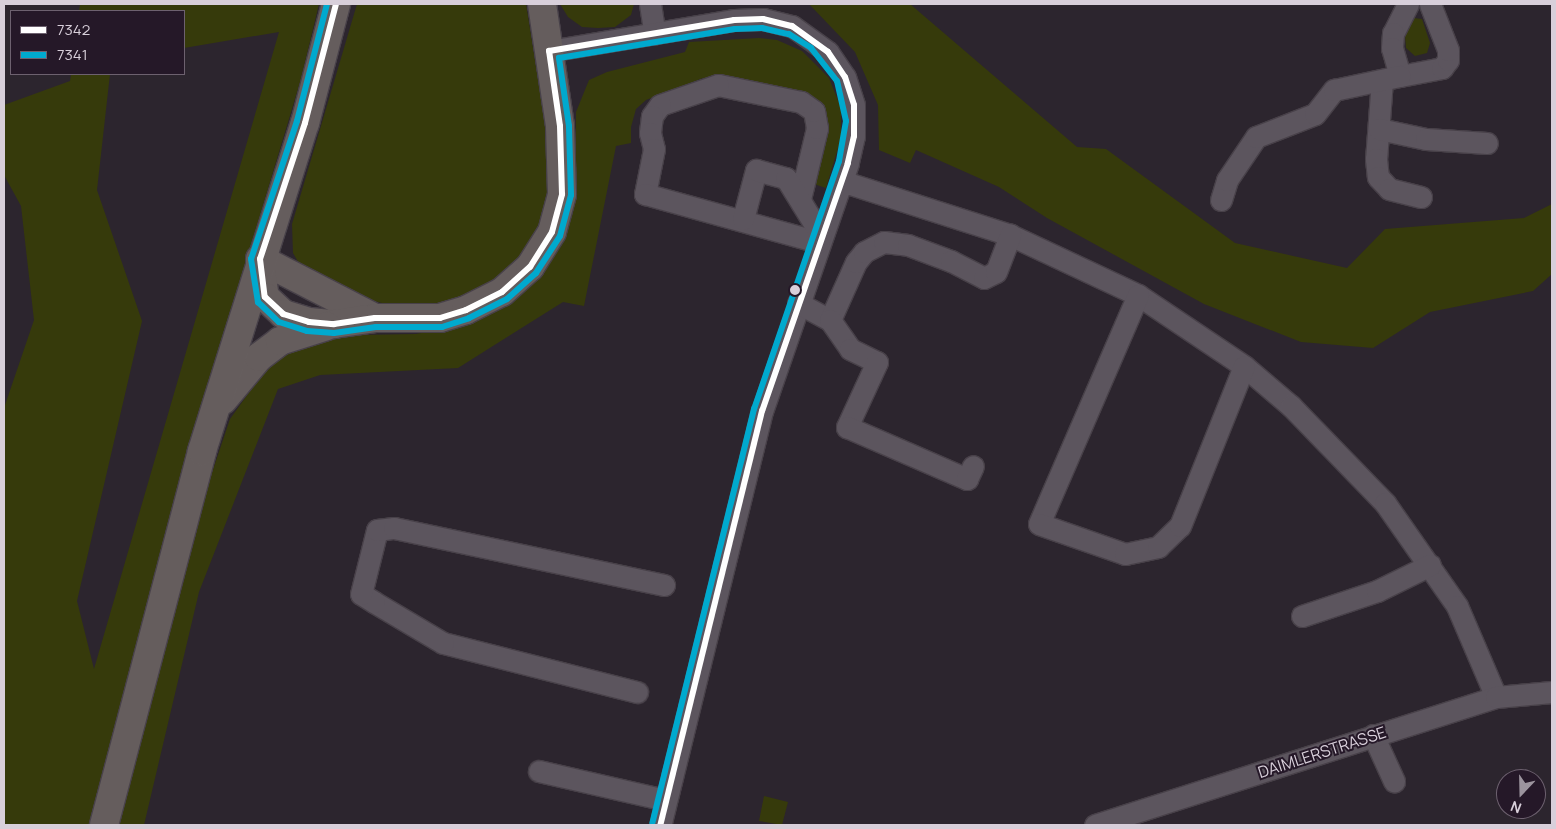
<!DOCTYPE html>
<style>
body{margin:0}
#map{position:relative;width:1556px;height:829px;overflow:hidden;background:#2c252e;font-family:Manrope,sans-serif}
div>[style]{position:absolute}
.green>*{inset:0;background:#363a0b}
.roads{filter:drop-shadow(1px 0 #484149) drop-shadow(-1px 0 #484149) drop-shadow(0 1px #484149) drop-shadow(0 -1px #484149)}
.minor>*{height:21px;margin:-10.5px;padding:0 10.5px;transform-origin:10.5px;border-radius:10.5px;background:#5c555e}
.major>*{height:28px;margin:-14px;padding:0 14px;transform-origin:14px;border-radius:14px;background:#655d5d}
.bus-1>*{height:6px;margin:-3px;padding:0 3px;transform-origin:3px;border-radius:3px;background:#fff}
.bus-2>*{height:6px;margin:-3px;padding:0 3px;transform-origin:3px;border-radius:3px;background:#00a9ce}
.dots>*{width:14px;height:14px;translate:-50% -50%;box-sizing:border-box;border:2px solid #251828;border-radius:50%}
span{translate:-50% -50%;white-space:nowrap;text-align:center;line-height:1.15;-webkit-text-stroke:4px #251828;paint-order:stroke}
.street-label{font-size:16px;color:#d8cfda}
.frame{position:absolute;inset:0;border:5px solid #d8cfda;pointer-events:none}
.legend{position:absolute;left:10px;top:10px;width:175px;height:65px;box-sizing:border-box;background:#251828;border:1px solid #6d616f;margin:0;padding:6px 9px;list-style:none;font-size:15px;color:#d8cfda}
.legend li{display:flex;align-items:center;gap:10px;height:25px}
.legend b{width:25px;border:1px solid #6d616f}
.north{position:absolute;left:1496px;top:769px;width:50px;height:50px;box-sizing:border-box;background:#251828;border:1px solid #6d616f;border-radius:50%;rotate:201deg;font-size:14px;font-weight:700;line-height:20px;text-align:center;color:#d8cfda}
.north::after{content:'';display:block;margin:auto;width:18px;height:22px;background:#9c949e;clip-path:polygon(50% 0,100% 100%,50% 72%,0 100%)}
</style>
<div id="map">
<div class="green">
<div style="clip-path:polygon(80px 4px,319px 4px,301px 79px,190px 448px,91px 825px,4px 825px,4px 408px,34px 320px,21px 206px,4px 175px,4px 105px,70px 81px,71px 74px,110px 74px,97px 190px,142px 321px,77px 601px,94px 669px,279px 32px,184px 48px,184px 11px,79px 11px)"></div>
<div style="clip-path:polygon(357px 4px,526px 4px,545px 123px,548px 189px,539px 226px,524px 253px,497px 279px,461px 300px,423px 307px,390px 305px,358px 297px,304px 272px,293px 253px,292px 224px)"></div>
<div style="clip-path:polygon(560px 4px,634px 4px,631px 15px,615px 27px,598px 28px,582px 27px,568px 17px)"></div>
<div style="clip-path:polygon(809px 4px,910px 4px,1077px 147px,1106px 149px,1235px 243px,1347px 268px,1385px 229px,1524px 218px,1552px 204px,1552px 274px,1533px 291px,1430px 312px,1373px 348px,1301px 342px,1204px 304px,1047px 218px,999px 187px,916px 150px,910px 163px,879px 150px,878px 105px,855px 52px)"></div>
<div style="clip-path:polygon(1414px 18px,1422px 19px,1430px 43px,1427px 53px,1415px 56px,1406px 48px,1405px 35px)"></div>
<div style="clip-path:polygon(759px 38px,777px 40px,802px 51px,829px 78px,841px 108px,841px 138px,826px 188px,814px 184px,824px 151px,823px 124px,815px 106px,722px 80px,703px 78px,646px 100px,636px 109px,631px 127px,631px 143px,616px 146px,584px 306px,563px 302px,458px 368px,320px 375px,278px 389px,199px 592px,144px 825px,114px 825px,194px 526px,230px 419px,263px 373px,283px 353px,316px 341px,360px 335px,416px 334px,464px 325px,575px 193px,576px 112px,589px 80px,607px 72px,685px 52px,689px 42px)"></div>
<div style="clip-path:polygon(764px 796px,788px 802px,782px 825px,759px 821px)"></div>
</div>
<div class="roads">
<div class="minor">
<div style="left:650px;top:4px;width:30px;rotate:81deg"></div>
<div style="left:1408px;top:4px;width:33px;rotate:117deg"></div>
<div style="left:1393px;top:33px;width:15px;rotate:94deg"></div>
<div style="left:1392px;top:48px;width:29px;rotate:74deg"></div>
<div style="left:1400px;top:76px;width:43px;rotate:-10.8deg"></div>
<div style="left:1442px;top:68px;width:10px;rotate:-53deg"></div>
<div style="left:1448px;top:60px;width:10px;rotate:-90deg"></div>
<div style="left:1448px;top:50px;width:49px;rotate:-111.4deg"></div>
<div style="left:549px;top:51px;width:188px;rotate:-9.5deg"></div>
<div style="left:734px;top:20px;width:29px;rotate:-2deg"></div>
<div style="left:763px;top:19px;width:30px;rotate:14deg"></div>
<div style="left:792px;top:26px;width:44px;rotate:35.8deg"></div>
<div style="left:828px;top:52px;width:30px;rotate:56deg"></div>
<div style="left:845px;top:77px;width:29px;rotate:72deg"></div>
<div style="left:854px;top:105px;width:31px;rotate:90deg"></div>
<div style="left:854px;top:136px;width:28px;rotate:103deg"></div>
<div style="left:848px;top:163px;width:262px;rotate:109.1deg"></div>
<div style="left:762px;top:411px;width:426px;rotate:103.8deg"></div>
<div style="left:1382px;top:80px;width:79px;rotate:94.3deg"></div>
<div style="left:1376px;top:159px;width:18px;rotate:84deg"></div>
<div style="left:1378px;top:177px;width:16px;rotate:47deg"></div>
<div style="left:1389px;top:189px;width:33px;rotate:14deg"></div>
<div style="left:1379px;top:129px;width:48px;rotate:12deg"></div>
<div style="left:1426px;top:139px;width:61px;rotate:3.8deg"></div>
<div style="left:841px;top:181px;width:177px;rotate:17.7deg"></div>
<div style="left:1010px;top:235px;width:141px;rotate:25.1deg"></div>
<div style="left:1138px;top:295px;width:128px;rotate:33.8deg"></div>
<div style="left:1244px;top:366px;width:62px;rotate:40.4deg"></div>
<div style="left:1291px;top:406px;width:135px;rotate:45.9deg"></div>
<div style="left:1385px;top:503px;width:126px;rotate:55deg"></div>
<div style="left:1457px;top:606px;width:99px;rotate:66.8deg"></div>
<div style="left:800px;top:199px;width:73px;rotate:-76.5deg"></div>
<div style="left:817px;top:128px;width:17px;rotate:-100deg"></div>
<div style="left:814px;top:111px;width:16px;rotate:-145deg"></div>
<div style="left:801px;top:102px;width:85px;rotate:-168.4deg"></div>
<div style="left:718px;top:85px;width:61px;rotate:161deg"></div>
<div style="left:660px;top:105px;width:14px;rotate:126deg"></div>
<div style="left:652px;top:116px;width:17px;rotate:97deg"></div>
<div style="left:650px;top:133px;width:16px;rotate:76deg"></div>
<div style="left:654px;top:149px;width:46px;rotate:101.3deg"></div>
<div style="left:645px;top:194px;width:180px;rotate:15.5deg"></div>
<div style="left:1221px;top:200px;width:21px;rotate:-73deg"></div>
<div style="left:1227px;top:180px;width:52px;rotate:-56deg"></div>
<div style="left:1256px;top:137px;width:63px;rotate:-21.3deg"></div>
<div style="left:1315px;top:114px;width:31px;rotate:-52deg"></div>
<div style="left:1334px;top:90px;width:67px;rotate:-12deg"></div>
<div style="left:743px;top:219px;width:51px;rotate:-75.1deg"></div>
<div style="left:756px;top:170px;width:31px;rotate:15deg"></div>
<div style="left:786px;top:178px;width:67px;rotate:58.4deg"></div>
<div style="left:1138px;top:295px;width:249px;rotate:113.4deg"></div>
<div style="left:1039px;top:524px;width:91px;rotate:19.2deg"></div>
<div style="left:1125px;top:554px;width:34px;rotate:-12deg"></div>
<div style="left:1158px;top:547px;width:30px;rotate:-44deg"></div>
<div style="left:1180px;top:526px;width:172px;rotate:-68.2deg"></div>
<div style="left:798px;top:303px;width:36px;rotate:28deg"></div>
<div style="left:830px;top:320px;width:64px;rotate:-65.9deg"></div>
<div style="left:856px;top:262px;width:13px;rotate:-51deg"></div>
<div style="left:864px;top:252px;width:22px;rotate:-27deg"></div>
<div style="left:884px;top:242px;width:24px;rotate:7deg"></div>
<div style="left:908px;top:245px;width:46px;rotate:20.4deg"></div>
<div style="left:951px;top:261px;width:37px;rotate:27deg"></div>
<div style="left:984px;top:278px;width:13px;rotate:-27deg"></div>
<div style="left:996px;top:272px;width:40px;rotate:-69deg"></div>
<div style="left:830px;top:320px;width:35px;rotate:55deg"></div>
<div style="left:850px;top:349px;width:30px;rotate:26deg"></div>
<div style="left:877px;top:362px;width:72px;rotate:114.8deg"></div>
<div style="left:847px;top:427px;width:131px;rotate:23.4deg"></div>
<div style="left:967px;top:479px;width:14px;rotate:-65deg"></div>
<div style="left:1302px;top:616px;width:79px;rotate:-18.4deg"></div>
<div style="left:1377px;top:591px;width:59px;rotate:-26.1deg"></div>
<div style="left:637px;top:692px;width:200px;rotate:-165.8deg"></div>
<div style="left:443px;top:643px;width:80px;rotate:-149.3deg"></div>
<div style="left:374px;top:602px;width:15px;rotate:-148deg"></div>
<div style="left:361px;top:594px;width:66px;rotate:-76deg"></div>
<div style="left:377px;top:530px;width:17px;rotate:-7deg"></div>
<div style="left:394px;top:528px;width:276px;rotate:11.9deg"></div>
<div style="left:1373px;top:735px;width:51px;rotate:65.5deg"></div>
<div style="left:539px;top:771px;width:130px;rotate:12.9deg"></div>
<div style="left:1095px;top:825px;width:421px;rotate:-17.7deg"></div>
<div style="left:1496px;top:697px;width:56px;rotate:-5.1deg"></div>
</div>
<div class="major">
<div style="left:260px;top:259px;width:129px;rotate:27.2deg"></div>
<div style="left:260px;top:263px;width:34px;rotate:82deg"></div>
<div style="left:265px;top:297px;width:25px;rotate:43deg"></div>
<div style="left:283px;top:314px;width:27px;rotate:17deg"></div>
<div style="left:309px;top:322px;width:25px;rotate:5deg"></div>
<div style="left:334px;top:324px;width:41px;rotate:-8.3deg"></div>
<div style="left:375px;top:318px;width:65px"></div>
<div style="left:440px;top:318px;width:27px;rotate:-17deg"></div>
<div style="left:466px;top:310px;width:40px;rotate:-26.6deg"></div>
<div style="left:502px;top:292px;width:38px;rotate:-42deg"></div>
<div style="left:530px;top:267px;width:41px;rotate:-57.8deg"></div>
<div style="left:552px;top:232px;width:39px;rotate:-75deg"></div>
<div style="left:562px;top:194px;width:68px;rotate:-91.7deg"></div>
<div style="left:560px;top:126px;width:123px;rotate:-98.4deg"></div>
<div style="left:223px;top:400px;width:56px;rotate:-50.1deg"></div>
<div style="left:259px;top:357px;width:26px;rotate:-37deg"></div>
<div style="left:280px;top:341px;width:49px;rotate:-17.7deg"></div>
<div style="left:104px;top:825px;width:387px;rotate:-75.3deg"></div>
<div style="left:202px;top:451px;width:344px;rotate:-72.6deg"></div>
<div style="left:305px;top:123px;width:123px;rotate:-75.4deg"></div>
</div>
</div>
<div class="bus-1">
<div style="left:336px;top:4px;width:123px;rotate:104.6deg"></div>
<div style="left:305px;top:123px;width:143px;rotate:108.3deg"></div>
<div style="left:260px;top:259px;width:38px;rotate:83deg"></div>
<div style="left:265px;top:297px;width:25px;rotate:43deg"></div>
<div style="left:283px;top:314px;width:27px;rotate:17deg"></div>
<div style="left:309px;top:322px;width:25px;rotate:5deg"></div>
<div style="left:334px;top:324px;width:41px;rotate:-8.3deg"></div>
<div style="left:375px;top:318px;width:65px"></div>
<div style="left:440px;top:318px;width:27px;rotate:-17deg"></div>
<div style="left:466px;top:310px;width:40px;rotate:-26.6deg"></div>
<div style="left:502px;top:292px;width:38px;rotate:-42deg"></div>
<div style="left:530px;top:267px;width:41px;rotate:-57.8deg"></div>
<div style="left:552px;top:232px;width:39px;rotate:-75deg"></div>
<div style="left:562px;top:194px;width:68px;rotate:-91.7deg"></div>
<div style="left:560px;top:126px;width:76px;rotate:-98.3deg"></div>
<div style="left:549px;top:51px;width:188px;rotate:-9.5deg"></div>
<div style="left:734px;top:20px;width:29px;rotate:-2deg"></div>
<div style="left:763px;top:19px;width:30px;rotate:14deg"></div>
<div style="left:792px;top:26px;width:44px;rotate:35.8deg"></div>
<div style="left:828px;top:52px;width:30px;rotate:56deg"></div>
<div style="left:845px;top:77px;width:29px;rotate:72deg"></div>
<div style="left:854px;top:105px;width:31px;rotate:90deg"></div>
<div style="left:854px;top:136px;width:28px;rotate:103deg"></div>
<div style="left:848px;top:163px;width:262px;rotate:109.1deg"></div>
<div style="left:762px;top:411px;width:426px;rotate:103.8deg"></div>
</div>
<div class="bus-2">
<div style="left:327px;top:4px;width:121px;rotate:104.4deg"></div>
<div style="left:297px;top:121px;width:145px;rotate:108.4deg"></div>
<div style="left:251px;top:259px;width:44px;rotate:80.8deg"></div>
<div style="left:258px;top:302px;width:29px;rotate:44deg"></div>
<div style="left:279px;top:322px;width:29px;rotate:18deg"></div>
<div style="left:307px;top:331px;width:27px;rotate:4deg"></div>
<div style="left:334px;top:333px;width:42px;rotate:-8.1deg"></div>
<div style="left:376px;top:327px;width:66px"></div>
<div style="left:442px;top:327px;width:28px;rotate:-18deg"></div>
<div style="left:469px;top:318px;width:42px;rotate:-26.6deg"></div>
<div style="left:507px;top:299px;width:39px;rotate:-42deg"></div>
<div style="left:536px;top:273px;width:44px;rotate:-57deg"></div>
<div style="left:560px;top:236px;width:42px;rotate:-75deg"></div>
<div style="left:571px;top:195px;width:69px;rotate:-91.7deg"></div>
<div style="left:569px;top:126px;width:69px;rotate:-98.4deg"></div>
<div style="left:559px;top:58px;width:178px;rotate:-9.4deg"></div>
<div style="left:735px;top:29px;width:27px;rotate:-2deg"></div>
<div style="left:762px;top:28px;width:28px;rotate:13deg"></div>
<div style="left:789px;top:34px;width:26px;rotate:32deg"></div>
<div style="left:811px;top:48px;width:42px;rotate:51.8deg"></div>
<div style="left:837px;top:81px;width:41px;rotate:77.3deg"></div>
<div style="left:846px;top:121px;width:41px;rotate:99.9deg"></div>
<div style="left:839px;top:161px;width:262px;rotate:108.9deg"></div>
<div style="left:754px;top:409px;width:426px;rotate:103.8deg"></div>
</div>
<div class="dots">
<div style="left:795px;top:290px;background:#d8cfda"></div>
</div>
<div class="street-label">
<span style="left:1322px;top:752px;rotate:-18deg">DAIMLERSTRASSE</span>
</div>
<div class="frame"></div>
<ul class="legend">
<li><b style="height:6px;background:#fff"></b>7342</li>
<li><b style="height:6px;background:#00a9ce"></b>7341</li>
</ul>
<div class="north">N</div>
</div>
